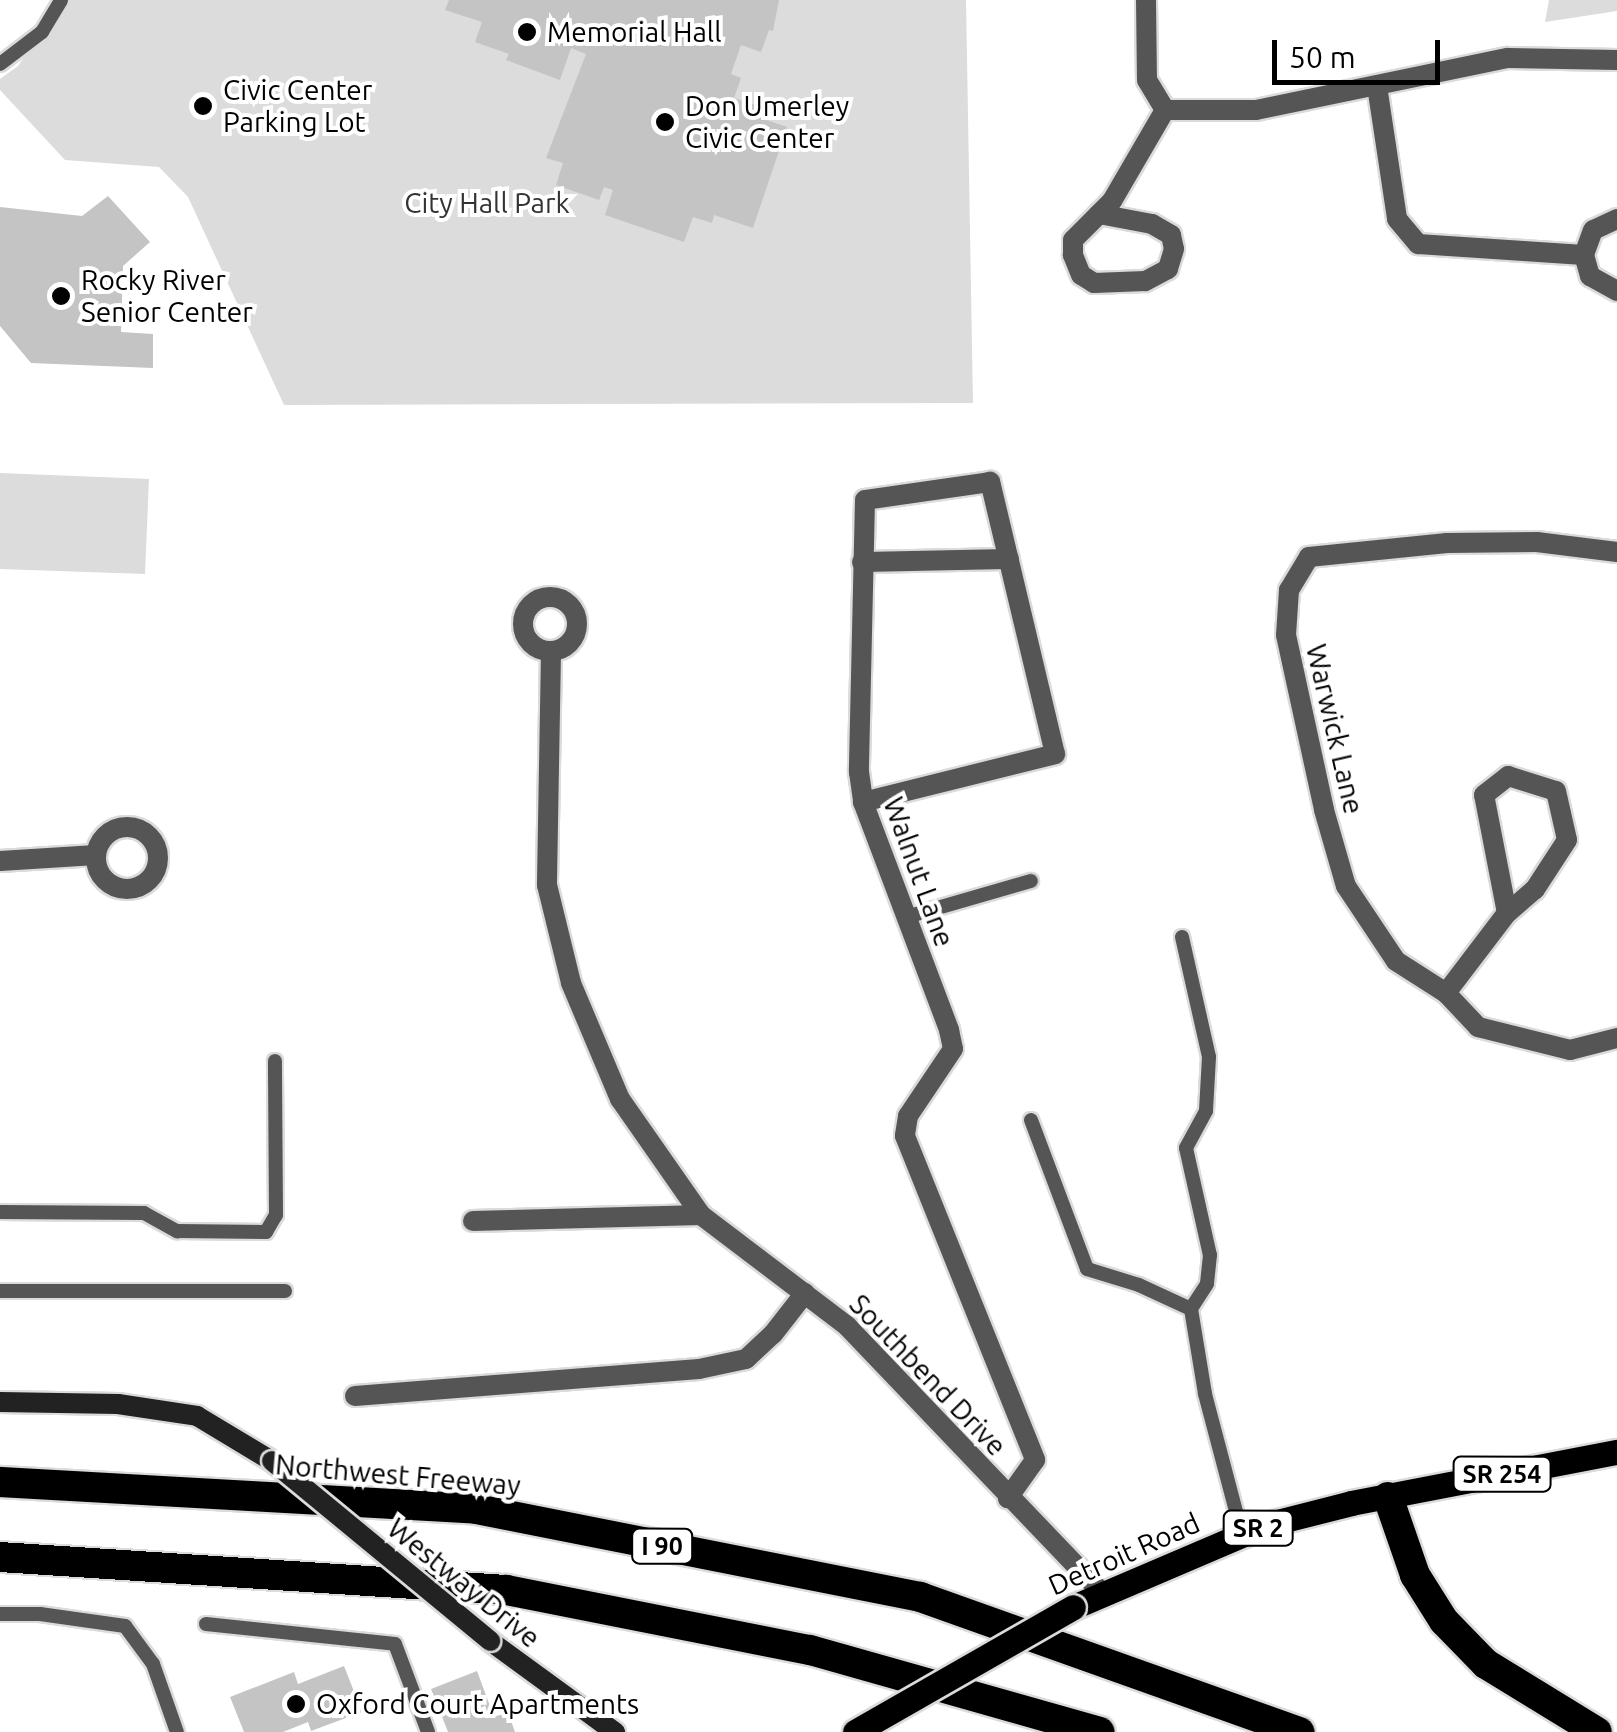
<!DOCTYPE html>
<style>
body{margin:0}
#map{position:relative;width:1617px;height:1732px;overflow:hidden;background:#fff;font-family:Ubuntu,sans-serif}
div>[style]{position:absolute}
.green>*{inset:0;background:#dcdcdc}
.building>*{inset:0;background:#c4c4c4}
.roads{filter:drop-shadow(2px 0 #dbdbdb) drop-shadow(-2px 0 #dbdbdb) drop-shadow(0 2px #dbdbdb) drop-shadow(0 -2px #dbdbdb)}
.service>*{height:14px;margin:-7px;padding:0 7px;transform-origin:7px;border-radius:7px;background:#555}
.minor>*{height:20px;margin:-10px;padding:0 10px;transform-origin:10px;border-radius:10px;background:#555}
.minor>.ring{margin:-10px;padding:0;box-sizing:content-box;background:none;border:20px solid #555;border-radius:50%}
.secondary>*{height:20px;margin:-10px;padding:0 10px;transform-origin:10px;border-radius:10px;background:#222}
.primary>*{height:25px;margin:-12.5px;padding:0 12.5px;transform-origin:12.5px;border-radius:12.5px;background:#000}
.motorway>*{height:30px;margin:-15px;padding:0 15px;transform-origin:15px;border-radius:15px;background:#000}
.bridges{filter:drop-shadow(2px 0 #dbdbdb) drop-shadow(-2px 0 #dbdbdb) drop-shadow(0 2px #dbdbdb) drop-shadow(0 -2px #dbdbdb)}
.secondary-bridge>*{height:20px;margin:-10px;padding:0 10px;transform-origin:10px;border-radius:10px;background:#222}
.primary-bridge>*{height:25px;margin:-12.5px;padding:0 12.5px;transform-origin:12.5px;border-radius:12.5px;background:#000}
.dots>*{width:28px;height:28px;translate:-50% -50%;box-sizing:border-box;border:5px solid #fff;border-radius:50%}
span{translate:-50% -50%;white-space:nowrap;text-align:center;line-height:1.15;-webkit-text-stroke:8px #fff;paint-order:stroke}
.shield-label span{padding:2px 8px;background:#fff;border:2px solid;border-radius:8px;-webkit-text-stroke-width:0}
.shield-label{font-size:25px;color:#000;font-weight:700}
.poi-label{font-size:28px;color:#000}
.left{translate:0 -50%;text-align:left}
.park-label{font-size:28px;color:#333}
.street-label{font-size:28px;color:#000}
.scale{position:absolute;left:1272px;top:40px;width:168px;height:45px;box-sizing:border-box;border:5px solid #000;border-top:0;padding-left:12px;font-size:30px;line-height:35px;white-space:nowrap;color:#000;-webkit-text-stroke:8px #fff;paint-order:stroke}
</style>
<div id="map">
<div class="green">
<div style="clip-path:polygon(64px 0,966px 0,973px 403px,284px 405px,188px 197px,159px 167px,65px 160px,0 90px,0 79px,18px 66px)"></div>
<div style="clip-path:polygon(1549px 0,1617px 0,1617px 11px,1545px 22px)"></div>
<div style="clip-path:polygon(0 473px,149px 479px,145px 574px,0 569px)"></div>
</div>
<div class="building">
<div style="clip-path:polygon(449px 0,779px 0,773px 31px,769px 30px,761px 52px,741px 45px,731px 74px,741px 78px,734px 98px,762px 107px,758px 117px,787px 127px,753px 228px,714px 215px,712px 223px,693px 217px,684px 242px,605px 215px,613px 190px,604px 187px,599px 200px,556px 185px,563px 163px,546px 158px,586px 54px,571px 48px,560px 80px,506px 60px,509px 54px,475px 42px,482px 22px,445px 10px)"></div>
<div style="clip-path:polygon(108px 196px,150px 242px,123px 266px,121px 332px,153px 334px,153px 368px,31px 363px,0 326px,0 207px,82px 216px)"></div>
<div style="clip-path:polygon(344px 1666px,362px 1712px,311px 1731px,308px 1722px,283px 1732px,244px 1732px,230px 1697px,294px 1672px,298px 1684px)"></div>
<div style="clip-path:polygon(477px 1671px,494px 1717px,508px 1712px,515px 1732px,448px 1732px,431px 1689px)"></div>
</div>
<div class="roads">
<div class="service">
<div style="left:0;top:64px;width:53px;rotate:-37.3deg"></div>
<div style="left:42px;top:32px;width:37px;rotate:-59deg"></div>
<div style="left:906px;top:917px;width:130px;rotate:-16.1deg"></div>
<div style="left:1182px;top:937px;width:123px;rotate:77.3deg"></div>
<div style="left:1209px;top:1057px;width:54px;rotate:93.2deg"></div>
<div style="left:1206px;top:1111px;width:42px;rotate:118.4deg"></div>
<div style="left:1186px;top:1148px;width:110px;rotate:77.4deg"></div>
<div style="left:1210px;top:1255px;width:29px;rotate:96deg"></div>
<div style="left:1207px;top:1284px;width:30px;rotate:123deg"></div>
<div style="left:1191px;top:1309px;width:86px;rotate:80.6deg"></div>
<div style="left:1205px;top:1394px;width:145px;rotate:75.2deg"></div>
<div style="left:1031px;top:1120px;width:159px;rotate:69.4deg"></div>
<div style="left:1087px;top:1269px;width:54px;rotate:17.1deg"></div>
<div style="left:1139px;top:1285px;width:57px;rotate:24.8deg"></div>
<div style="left:0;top:1212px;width:144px;rotate:0.4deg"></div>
<div style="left:144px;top:1213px;width:38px;rotate:29deg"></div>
<div style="left:177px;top:1231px;width:89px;rotate:0.6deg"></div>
<div style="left:266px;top:1232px;width:20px;rotate:-60deg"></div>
<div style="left:276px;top:1215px;width:154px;rotate:-90.4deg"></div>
<div style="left:0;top:1291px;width:285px"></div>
<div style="left:0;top:1614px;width:40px"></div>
<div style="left:40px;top:1614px;width:86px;rotate:8deg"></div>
<div style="left:125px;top:1626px;width:47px;rotate:53.6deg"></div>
<div style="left:153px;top:1664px;width:72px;rotate:70.6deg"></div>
<div style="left:206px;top:1624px;width:190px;rotate:6deg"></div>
<div style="left:395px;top:1644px;width:94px;rotate:69.4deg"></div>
</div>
<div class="minor">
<div style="left:1146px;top:0;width:80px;rotate:89.3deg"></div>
<div style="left:1147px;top:80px;width:35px;rotate:59deg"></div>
<div style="left:1377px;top:86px;width:134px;rotate:81.4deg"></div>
<div style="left:1397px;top:219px;width:33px;rotate:50deg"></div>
<div style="left:1418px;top:244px;width:166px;rotate:3.8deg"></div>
<div style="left:1165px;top:110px;width:91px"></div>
<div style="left:1256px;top:110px;width:257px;rotate:-11.7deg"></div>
<div style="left:1508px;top:58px;width:109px;rotate:1.1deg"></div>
<div style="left:1099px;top:214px;width:54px;rotate:10.7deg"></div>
<div style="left:1152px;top:224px;width:22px;rotate:30deg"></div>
<div style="left:1171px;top:235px;width:14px;rotate:78deg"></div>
<div style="left:1174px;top:249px;width:21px;rotate:107deg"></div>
<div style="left:1168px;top:269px;width:26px;rotate:152deg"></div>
<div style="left:1145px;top:281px;width:51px;rotate:177.8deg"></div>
<div style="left:1094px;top:283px;width:15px;rotate:-148deg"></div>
<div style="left:1081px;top:275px;width:22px;rotate:-112deg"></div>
<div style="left:1073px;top:255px;width:15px;rotate:-90deg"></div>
<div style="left:1073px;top:240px;width:55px;rotate:-45deg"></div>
<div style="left:1112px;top:201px;width:105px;rotate:-59.8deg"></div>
<div style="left:1617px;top:219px;width:26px;rotate:155deg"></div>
<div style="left:1593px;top:230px;width:27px;rotate:110deg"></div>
<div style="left:1584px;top:255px;width:22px;rotate:74deg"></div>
<div style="left:1590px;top:276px;width:31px;rotate:29deg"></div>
<div style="left:1617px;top:552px;width:81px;rotate:-172.9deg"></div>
<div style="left:1537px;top:542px;width:90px;rotate:179.4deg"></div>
<div style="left:1447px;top:543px;width:139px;rotate:174.2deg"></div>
<div style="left:1309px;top:557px;width:39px;rotate:121deg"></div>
<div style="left:1289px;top:590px;width:45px;rotate:93.8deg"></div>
<div style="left:1286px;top:635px;width:179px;rotate:77.7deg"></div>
<div style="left:1324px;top:810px;width:79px;rotate:73.9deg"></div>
<div style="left:1346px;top:886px;width:90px;rotate:56.3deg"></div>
<div style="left:1396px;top:961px;width:59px;rotate:32.6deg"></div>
<div style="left:1446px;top:993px;width:47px;rotate:46.7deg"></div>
<div style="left:1478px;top:1027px;width:95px;rotate:14deg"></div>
<div style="left:1570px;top:1050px;width:49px;rotate:-14.3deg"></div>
<div style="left:862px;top:562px;width:147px;rotate:-1.2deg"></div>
<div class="ring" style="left:523px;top:597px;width:34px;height:34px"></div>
<div style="left:551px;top:652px;width:233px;rotate:91deg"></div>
<div style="left:547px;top:885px;width:101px;rotate:76.2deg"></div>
<div style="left:571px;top:983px;width:126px;rotate:67.1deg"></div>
<div style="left:620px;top:1099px;width:141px;rotate:55.1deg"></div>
<div style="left:701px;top:1215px;width:183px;rotate:37.2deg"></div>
<div style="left:847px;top:1326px;width:368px;rotate:46.3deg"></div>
<div style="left:863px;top:802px;width:198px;rotate:-14deg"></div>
<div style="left:1055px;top:754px;width:280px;rotate:-103.4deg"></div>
<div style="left:990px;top:482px;width:126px;rotate:171.8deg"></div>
<div style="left:865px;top:500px;width:272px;rotate:91.3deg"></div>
<div style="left:859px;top:772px;width:30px;rotate:82deg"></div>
<div style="left:863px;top:802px;width:244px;rotate:69.3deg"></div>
<div style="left:949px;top:1030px;width:19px;rotate:78deg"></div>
<div style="left:953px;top:1049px;width:81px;rotate:123.9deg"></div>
<div style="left:908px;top:1116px;width:20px;rotate:99deg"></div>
<div style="left:905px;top:1136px;width:349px;rotate:68.1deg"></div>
<div style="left:1035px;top:1460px;width:47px;rotate:125.4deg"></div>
<div class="ring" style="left:96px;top:827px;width:42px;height:42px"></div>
<div style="left:0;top:861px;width:96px;rotate:-3.6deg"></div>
<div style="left:1446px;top:993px;width:101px;rotate:-52.7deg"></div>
<div style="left:1507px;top:913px;width:120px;rotate:-101deg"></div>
<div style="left:1484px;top:795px;width:31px;rotate:-38deg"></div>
<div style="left:1508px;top:776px;width:50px;rotate:17.4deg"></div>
<div style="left:1556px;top:791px;width:50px;rotate:77.3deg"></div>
<div style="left:1567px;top:840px;width:59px;rotate:123.1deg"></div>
<div style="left:1535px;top:889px;width:37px;rotate:139deg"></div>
<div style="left:473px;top:1221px;width:228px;rotate:-1.5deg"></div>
<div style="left:355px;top:1396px;width:345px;rotate:-4.5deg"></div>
<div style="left:699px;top:1369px;width:48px;rotate:-12deg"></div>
<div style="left:746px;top:1359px;width:37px;rotate:-43deg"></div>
<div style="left:773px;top:1334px;width:52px;rotate:-52deg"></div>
</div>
<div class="secondary">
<div style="left:0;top:1402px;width:118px;rotate:1deg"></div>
<div style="left:118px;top:1404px;width:80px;rotate:8.6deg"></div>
<div style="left:197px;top:1416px;width:87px;rotate:31deg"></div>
<div style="left:490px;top:1641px;width:155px;rotate:36.1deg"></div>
</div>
<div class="primary">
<div style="left:1073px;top:1607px;width:209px;rotate:-23.1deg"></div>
<div style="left:1265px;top:1525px;width:89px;rotate:-14.3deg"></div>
<div style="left:1351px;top:1503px;width:271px;rotate:-10.9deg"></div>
</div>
<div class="motorway">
<div style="left:0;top:1482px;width:477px;rotate:3.2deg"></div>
<div style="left:476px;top:1509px;width:453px;rotate:11.2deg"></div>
<div style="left:920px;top:1597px;width:403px;rotate:19.6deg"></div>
<div style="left:1388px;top:1497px;width:83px;rotate:70.9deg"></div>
<div style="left:1415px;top:1575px;width:54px;rotate:57.8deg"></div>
<div style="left:1444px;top:1621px;width:60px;rotate:45.7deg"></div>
<div style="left:1486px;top:1664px;width:130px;rotate:31.5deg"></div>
<div style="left:0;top:1557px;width:507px;rotate:3.73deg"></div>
<div style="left:506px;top:1590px;width:310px;rotate:11.2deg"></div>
<div style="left:810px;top:1650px;width:301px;rotate:15.8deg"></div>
</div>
</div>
<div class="bridges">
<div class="secondary-bridge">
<div style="left:272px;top:1461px;width:283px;rotate:39.5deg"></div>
</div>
<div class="primary-bridge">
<div style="left:855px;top:1732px;width:251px;rotate:-29.8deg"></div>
</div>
</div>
<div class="dots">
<div style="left:527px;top:32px;background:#000"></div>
<div style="left:203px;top:106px;background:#000"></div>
<div style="left:665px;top:122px;background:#000"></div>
<div style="left:61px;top:296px;background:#000"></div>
<div style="left:296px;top:1704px;background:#000"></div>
</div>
<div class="shield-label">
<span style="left:1502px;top:1474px">SR 254</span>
<span style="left:1258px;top:1528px">SR 2</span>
<span style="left:662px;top:1546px">I 90</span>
</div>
<div class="poi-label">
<span class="left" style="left:547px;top:32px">Memorial Hall</span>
<span class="left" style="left:223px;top:106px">Civic Center<br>Parking Lot</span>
<span class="left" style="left:685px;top:122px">Don Umerley<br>Civic Center</span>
<span class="left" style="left:81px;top:296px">Rocky River<br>Senior Center</span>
<span class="left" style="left:316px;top:1704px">Oxford Court Apartments</span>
</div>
<div class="park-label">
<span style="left:487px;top:203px">City Hall Park</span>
</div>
<div class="street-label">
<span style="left:1335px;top:729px;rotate:77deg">Warwick Lane</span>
<span style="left:919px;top:872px;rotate:70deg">Walnut Lane</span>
<span style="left:928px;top:1375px;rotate:46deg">Southbend Drive</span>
<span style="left:398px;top:1475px;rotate:5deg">Northwest Freeway</span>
<span style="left:1124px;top:1554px;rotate:-24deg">Detroit Road</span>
<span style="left:464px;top:1583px;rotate:39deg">Westway Drive</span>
</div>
<div class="scale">50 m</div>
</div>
